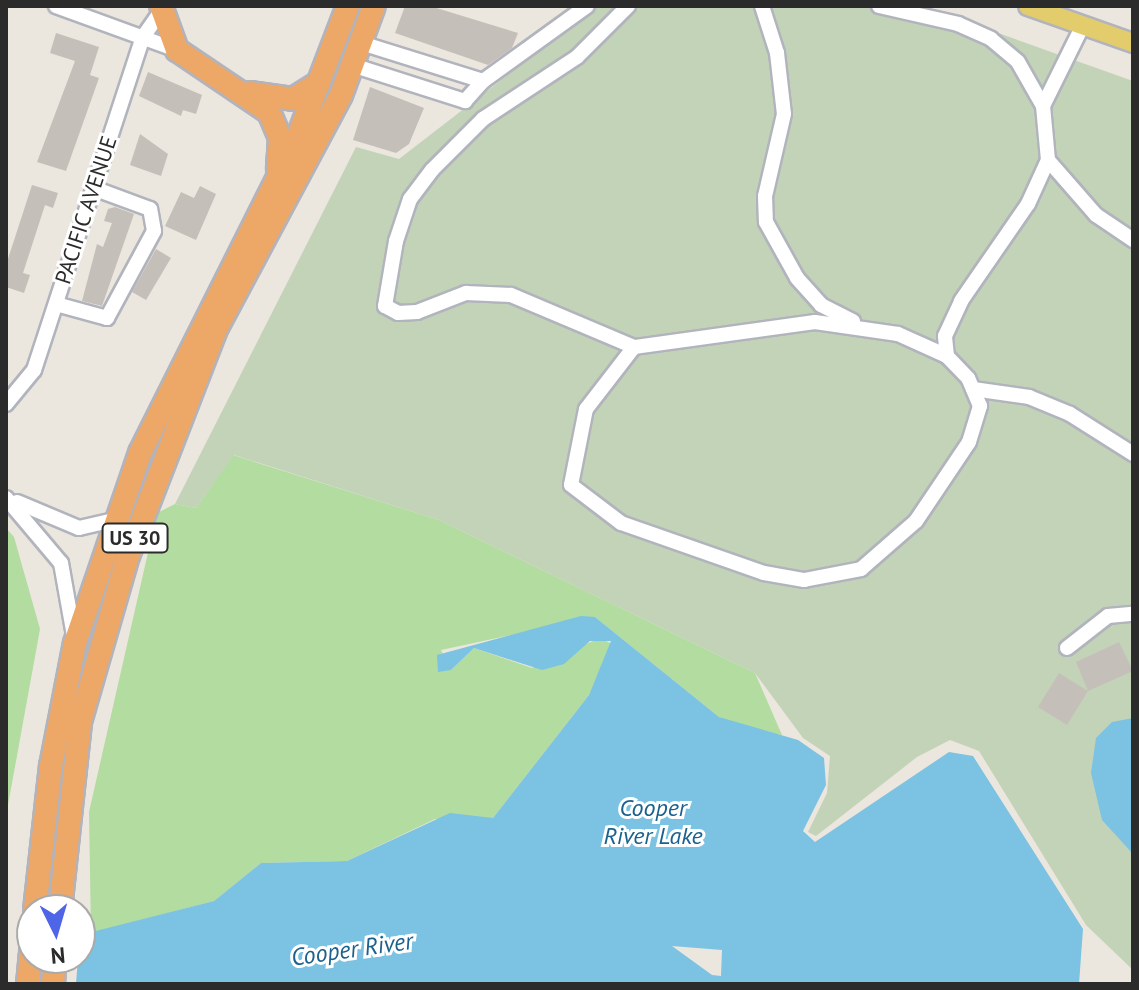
<!DOCTYPE html>
<style>
body{margin:0}
#map{position:relative;width:1139px;height:990px;overflow:hidden;background:#ebe6de;font-family:"PT Sans",sans-serif}
div>[style]{position:absolute}
.green>*{inset:0;background:#b2dca0}
.cemetery>*{inset:0;background:#c3d3b7}
.water>*{inset:0;background:#7cc2e2}
.pier>*{inset:0;background:#ebe6de}
.building>*{inset:0;background:#c4c0b9}
.roads{filter:drop-shadow(2px 0 #b2b4bd) drop-shadow(-2px 0 #b2b4bd) drop-shadow(0 2px #b2b4bd) drop-shadow(0 -2px #b2b4bd)}
.minor>*{height:14px;margin:-7px;padding:0 7px;transform-origin:7px;border-radius:7px;background:#fff}
.major>*{height:18px;margin:-9px;padding:0 9px;transform-origin:9px;border-radius:9px;background:#e2cc6c}
.highway>*{height:22px;margin:-11px;padding:0 11px;transform-origin:11px;border-radius:11px;background:#eda767}
span{translate:-50% -50%;white-space:nowrap;text-align:center;line-height:1.15;-webkit-text-stroke:6px #fff;paint-order:stroke}
.shield-label span{padding:2px 6px;background:#fff;border:2px solid;border-radius:6px;-webkit-text-stroke-width:0}
.shield-label{font-size:20px;color:#2b2b2b;font-weight:700}
.street-label{font-size:22px;color:#2b2b2b}
.water-label{font-size:24px;color:#1c618d;font-style:italic}
.frame{position:absolute;inset:0;border:8px solid #2b2b2b;pointer-events:none}
.north{position:absolute;left:16px;top:894px;width:80px;height:80px;box-sizing:border-box;background:#fff;border:2px solid #aaa;border-radius:50%;rotate:175deg;font-size:22px;font-weight:700;line-height:32px;text-align:center;color:#2b2b2b}
.north::after{content:'';display:block;margin:auto;width:28px;height:36px;background:#4f65e7;clip-path:polygon(50% 0,100% 100%,50% 72%,0 100%)}
</style>
<div id="map">
<div class="green">
<div style="clip-path:polygon(233px 455px,439px 520px,755px 673px,782px 735px,754px 732px,719px 717px,595px 617px,441px 650px,451px 670px,474px 648px,532px 668px,600px 638px,612px 644px,589px 695px,493px 818px,435px 819px,347px 861px,261px 863px,214px 901px,91px 933px,89px 812px,157px 513px,175px 504px,196px 508px)"></div>
<div style="clip-path:polygon(6px 528px,14px 537px,40px 629px,6px 816px)"></div>
</div>
<div class="cemetery">
<div style="clip-path:polygon(597px 6px,922px 6px,1133px 81px,1133px 970px,1086px 925px,979px 751px,950px 740px,917px 757px,816px 836px,808px 832px,827px 793px,830px 756px,803px 738px,755px 673px,439px 520px,234px 455px,196px 508px,175px 504px,356px 147px,399px 159px)"></div>
</div>
<div class="water">
<div style="clip-path:polygon(evenodd,581px 616px,595px 617px,719px 717px,798px 740px,824px 758px,826px 785px,803px 831px,815px 842px,949px 752px,973px 756px,1083px 929px,1079px 984px,6px 984px,32px 958px,80px 958px,80px 935px,214px 901px,261px 863px,347px 861px,450px 813px,493px 818px,589px 695px,611px 641px,590px 641px,564px 664px,542px 670px,474px 648px,451px 670px,438px 672px,437px 655px,581px 616px,672px 946px,722px 950px,721px 976px,712px 975px,672px 946px)"></div>
<div style="clip-path:polygon(1133px 718px,1133px 854px,1102px 820px,1091px 773px,1096px 738px,1112px 722px)"></div>
</div>
<div class="pier">
<div style="clip-path:polygon(6px 937px,32px 938px,32px 958px,78px 958px,76px 984px,6px 984px)"></div>
</div>
<div class="building">
<div style="clip-path:polygon(405px 6px,430px 6px,518px 33px,512px 48px,488px 65px,395px 33px)"></div>
<div style="clip-path:polygon(56px 33px,99px 47px,90px 75px,99px 78px,66px 171px,37px 162px,75px 61px,50px 53px)"></div>
<div style="clip-path:polygon(148px 72px,202px 95px,196px 114px,183px 110px,181px 116px,139px 96px)"></div>
<div style="clip-path:polygon(370px 87px,424px 108px,409px 144px,396px 153px,353px 140px)"></div>
<div style="clip-path:polygon(140px 134px,168px 154px,161px 176px,130px 165px)"></div>
<div style="clip-path:polygon(32px 185px,58px 193px,53px 208px,45px 205px,23px 273px,30px 275px,24px 293px,6px 287px,6px 265px)"></div>
<div style="clip-path:polygon(200px 186px,216px 194px,196px 240px,165px 226px,181px 192px,194px 198px)"></div>
<div style="clip-path:polygon(115px 207px,134px 214px,102px 306px,82px 301px,97px 244px,103px 247px,112px 223px,104px 221px,108px 209px)"></div>
<div style="clip-path:polygon(156px 249px,171px 258px,146px 300px,132px 292px)"></div>
<div style="clip-path:polygon(1119px 642px,1133px 671px,1088px 691px,1076px 662px)"></div>
<div style="clip-path:polygon(1059px 673px,1088px 691px,1067px 725px,1038px 707px)"></div>
</div>
<div class="roads">
<div class="minor">
<div style="left:56px;top:6px;width:129px;rotate:20deg"></div>
<div style="left:628px;top:6px;width:72px;rotate:135deg"></div>
<div style="left:577px;top:57px;width:113px;rotate:146.6deg"></div>
<div style="left:483px;top:119px;width:72px;rotate:135deg"></div>
<div style="left:432px;top:170px;width:36px;rotate:127deg"></div>
<div style="left:410px;top:199px;width:44px;rotate:108.4deg"></div>
<div style="left:396px;top:241px;width:66px;rotate:99.6deg"></div>
<div style="left:385px;top:306px;width:15px;rotate:28deg"></div>
<div style="left:398px;top:313px;width:19px;rotate:-3deg"></div>
<div style="left:417px;top:312px;width:53px;rotate:-21.2deg"></div>
<div style="left:466px;top:293px;width:45px;rotate:2.5deg"></div>
<div style="left:511px;top:295px;width:134px;rotate:22.9deg"></div>
<div style="left:762px;top:6px;width:49px;rotate:72.3deg"></div>
<div style="left:777px;top:53px;width:61px;rotate:83.5deg"></div>
<div style="left:784px;top:114px;width:84px;rotate:103deg"></div>
<div style="left:765px;top:196px;width:26px;rotate:88deg"></div>
<div style="left:766px;top:222px;width:64px;rotate:61deg"></div>
<div style="left:797px;top:278px;width:36px;rotate:48deg"></div>
<div style="left:821px;top:305px;width:36px;rotate:27deg"></div>
<div style="left:879px;top:6px;width:81px;rotate:12.8deg"></div>
<div style="left:958px;top:24px;width:36px;rotate:24deg"></div>
<div style="left:991px;top:39px;width:35px;rotate:40deg"></div>
<div style="left:1018px;top:62px;width:51px;rotate:60.4deg"></div>
<div style="left:1083px;top:25px;width:90px;rotate:116.3deg"></div>
<div style="left:1043px;top:106px;width:54px;rotate:84.7deg"></div>
<div style="left:1048px;top:160px;width:73px;rotate:48.9deg"></div>
<div style="left:1096px;top:215px;width:45px;rotate:34deg"></div>
<div style="left:352px;top:65px;width:119px;rotate:17.7deg"></div>
<div style="left:465px;top:101px;width:27px;rotate:-48deg"></div>
<div style="left:483px;top:81px;width:128px;rotate:-162.7deg"></div>
<div style="left:483px;top:81px;width:128px;rotate:-35.8deg"></div>
<div style="left:56px;top:304px;width:53px;rotate:15.4deg"></div>
<div style="left:107px;top:318px;width:99px;rotate:-61.6deg"></div>
<div style="left:154px;top:231px;width:22px;rotate:-100deg"></div>
<div style="left:150px;top:209px;width:61px;rotate:-159.8deg"></div>
<div style="left:947px;top:356px;width:54px;rotate:-155.8deg"></div>
<div style="left:898px;top:334px;width:84px;rotate:-171.8deg"></div>
<div style="left:815px;top:322px;width:183px;rotate:172.1deg"></div>
<div style="left:634px;top:347px;width:78px;rotate:127.7deg"></div>
<div style="left:586px;top:409px;width:77px;rotate:101.2deg"></div>
<div style="left:571px;top:485px;width:63px;rotate:37.2deg"></div>
<div style="left:621px;top:523px;width:151px;rotate:19.3deg"></div>
<div style="left:764px;top:573px;width:41px;rotate:9.9deg"></div>
<div style="left:804px;top:580px;width:58px;rotate:-10.9deg"></div>
<div style="left:861px;top:569px;width:73px;rotate:-41.1deg"></div>
<div style="left:916px;top:521px;width:95px;rotate:-56.1deg"></div>
<div style="left:969px;top:442px;width:38px;rotate:-73deg"></div>
<div style="left:980px;top:406px;width:30px;rotate:-113deg"></div>
<div style="left:968px;top:378px;width:30px;rotate:-134deg"></div>
<div style="left:947px;top:356px;width:20px;rotate:-96deg"></div>
<div style="left:945px;top:336px;width:38px;rotate:-65deg"></div>
<div style="left:961px;top:301px;width:118px;rotate:-55.4deg"></div>
<div style="left:1028px;top:204px;width:48px;rotate:-65.6deg"></div>
<div style="left:973px;top:389px;width:57px;rotate:8.1deg"></div>
<div style="left:1029px;top:397px;width:44px;rotate:22.5deg"></div>
<div style="left:1070px;top:414px;width:75px;rotate:32.4deg"></div>
<div style="left:6px;top:404px;width:44px;rotate:-50.5deg"></div>
<div style="left:34px;top:370px;width:350px;rotate:-71.9deg"></div>
<div style="left:143px;top:37px;width:32px;rotate:-55deg"></div>
<div style="left:6px;top:498px;width:85px;rotate:49.8deg"></div>
<div style="left:61px;top:563px;width:74px;rotate:79.9deg"></div>
<div style="left:17px;top:502px;width:67px;rotate:22.8deg"></div>
<div style="left:79px;top:528px;width:39px;rotate:-13deg"></div>
<div style="left:1067px;top:648px;width:52px;rotate:-38deg"></div>
<div style="left:1108px;top:616px;width:25px;rotate:-5deg"></div>
</div>
<div class="major">
<div style="left:1028px;top:6px;width:111px;rotate:19.4deg"></div>
</div>
<div class="highway">
<div style="left:161px;top:6px;width:47px;rotate:70deg"></div>
<div style="left:177px;top:50px;width:111px;rotate:34deg"></div>
<div style="left:269px;top:112px;width:28px;rotate:67deg"></div>
<div style="left:280px;top:138px;width:31px;rotate:94deg"></div>
<div style="left:250px;top:93px;width:43px;rotate:7.9deg"></div>
<div style="left:293px;top:99px;width:31px;rotate:-32deg"></div>
<div style="left:35px;top:910px;width:145px;rotate:-83.7deg"></div>
<div style="left:51px;top:766px;width:125px;rotate:-79deg"></div>
<div style="left:75px;top:643px;width:201px;rotate:-71.1deg"></div>
<div style="left:140px;top:453px;width:348px;rotate:-63.4deg"></div>
<div style="left:296px;top:142px;width:146px;rotate:-69.1deg"></div>
<div style="left:60px;top:910px;width:189px;rotate:-83.9deg"></div>
<div style="left:80px;top:722px;width:173px;rotate:-73.9deg"></div>
<div style="left:128px;top:556px;width:243px;rotate:-68.8deg"></div>
<div style="left:216px;top:329px;width:265px;rotate:-61.9deg"></div>
<div style="left:341px;top:95px;width:95px;rotate:-69.7deg"></div>
<div style="left:28px;top:984px;width:43px;rotate:-84.7deg"></div>
<div style="left:53px;top:984px;width:26px;rotate:-86deg"></div>
</div>
</div>
<div class="shield-label">
<span style="left:135px;top:538px">US 30</span>
</div>
<div class="street-label">
<span style="left:86px;top:210px;rotate:-72deg">PACIFIC AVENUE</span>
</div>
<div class="water-label">
<span style="left:653px;top:822px">Cooper<br>River Lake</span>
<span style="left:352px;top:949px;rotate:-8deg">Cooper River</span>
</div>
<div class="frame"></div>
<div class="north">N</div>
</div>
